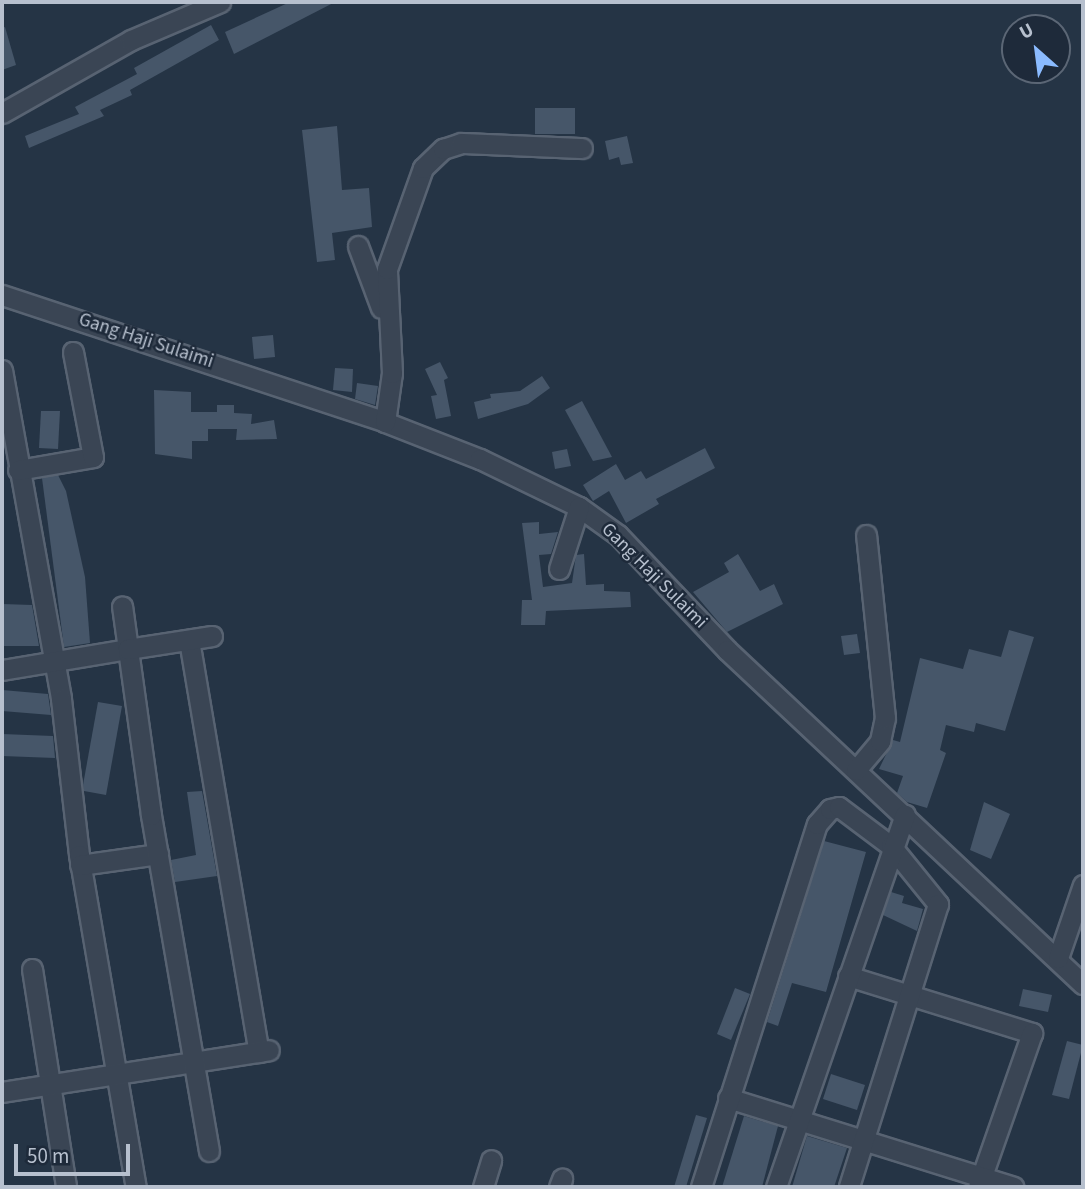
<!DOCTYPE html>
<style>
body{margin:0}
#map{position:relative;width:1085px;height:1189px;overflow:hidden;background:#253445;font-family:"Source Sans 3",sans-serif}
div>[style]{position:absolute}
.building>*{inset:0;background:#465669}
.roads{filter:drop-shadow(2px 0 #586372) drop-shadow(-2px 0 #586372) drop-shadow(0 2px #586372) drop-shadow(0 -2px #586372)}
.minor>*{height:19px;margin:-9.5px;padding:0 9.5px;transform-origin:9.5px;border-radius:9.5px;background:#3a4554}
span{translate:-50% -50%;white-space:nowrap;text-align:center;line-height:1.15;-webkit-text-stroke:5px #1e2a3a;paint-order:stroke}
.street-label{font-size:19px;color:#b7c0ce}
.frame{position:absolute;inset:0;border:4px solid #b7c0ce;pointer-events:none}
.north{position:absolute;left:1001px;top:14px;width:70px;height:70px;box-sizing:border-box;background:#1e2a3a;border:2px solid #5b6675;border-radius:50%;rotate:332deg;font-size:19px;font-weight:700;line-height:28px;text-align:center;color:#b7c0ce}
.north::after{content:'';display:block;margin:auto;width:24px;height:32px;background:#8bbbff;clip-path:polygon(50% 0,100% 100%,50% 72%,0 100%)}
.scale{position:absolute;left:14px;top:1144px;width:116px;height:32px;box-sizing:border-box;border:4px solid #b7c0ce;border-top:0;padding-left:9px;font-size:21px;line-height:24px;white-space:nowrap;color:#b7c0ce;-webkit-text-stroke:5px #1e2a3a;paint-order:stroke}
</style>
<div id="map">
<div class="building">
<div style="clip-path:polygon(290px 2px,335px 2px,234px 54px,225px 32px)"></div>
<div style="clip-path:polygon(211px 25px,219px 40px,130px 90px,132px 95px,100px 110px,104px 116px,29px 148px,25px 136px,79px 114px,75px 107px,137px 74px,134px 68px)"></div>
<div style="clip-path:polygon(5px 27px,16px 65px,2px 70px,2px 28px)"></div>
<div style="clip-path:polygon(535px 108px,575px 108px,575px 134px,535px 134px)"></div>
<div style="clip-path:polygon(337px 126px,342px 190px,369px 188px,372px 227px,332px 233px,335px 260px,317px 262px,302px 130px)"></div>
<div style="clip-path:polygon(627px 136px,633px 163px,621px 165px,619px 157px,609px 160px,605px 141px)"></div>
<div style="clip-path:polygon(273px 335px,275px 357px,254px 359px,252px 337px)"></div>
<div style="clip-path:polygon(440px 362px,448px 378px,444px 380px,451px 416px,436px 419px,431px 396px,437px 395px,425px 369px)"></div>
<div style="clip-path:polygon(335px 368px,353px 369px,352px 392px,333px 390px)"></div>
<div style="clip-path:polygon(542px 376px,550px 388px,528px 404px,478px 419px,474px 402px,491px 398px,490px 394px,520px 391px)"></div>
<div style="clip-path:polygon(357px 383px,378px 386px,375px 405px,355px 399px)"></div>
<div style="clip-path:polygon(154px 390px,191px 392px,191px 412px,217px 412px,217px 405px,234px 405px,234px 413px,252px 414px,251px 424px,274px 420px,277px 439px,236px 440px,237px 429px,208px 429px,208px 441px,192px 441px,192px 459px,155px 454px)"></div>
<div style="clip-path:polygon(582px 401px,612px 457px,593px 461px,565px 410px)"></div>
<div style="clip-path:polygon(41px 411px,60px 411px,58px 449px,39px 448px)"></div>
<div style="clip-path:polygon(705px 448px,715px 468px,656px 499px,659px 504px,626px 523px,609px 491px,593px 501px,583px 485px,616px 464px,625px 480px,641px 471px,646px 479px)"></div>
<div style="clip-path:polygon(567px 449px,571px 466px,555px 469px,552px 452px)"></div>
<div style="clip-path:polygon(58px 475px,66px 491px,85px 577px,90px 643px,64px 647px,42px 478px)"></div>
<div style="clip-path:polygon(539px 522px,539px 534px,558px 532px,551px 554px,539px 555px,543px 587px,572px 583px,576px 555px,584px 554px,586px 585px,604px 584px,604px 591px,630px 592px,631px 607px,546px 611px,545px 625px,521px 625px,522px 600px,532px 600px,522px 523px)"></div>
<div style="clip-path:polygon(738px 554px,760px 591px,774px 584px,783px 604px,727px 632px,693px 592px,729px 572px,724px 563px)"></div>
<div style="clip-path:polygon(2px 604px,32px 605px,39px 646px,2px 646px)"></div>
<div style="clip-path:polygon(1009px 630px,1034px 637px,1005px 731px,976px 723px,974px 732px,946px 725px,940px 750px,946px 753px,927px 808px,907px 802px,897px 793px,903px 776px,879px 769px,893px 740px,900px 742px,920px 658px,963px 669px,969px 649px,1001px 657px)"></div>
<div style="clip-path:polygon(857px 634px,860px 653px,844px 655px,841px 636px)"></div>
<div style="clip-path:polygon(2px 690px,48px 694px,51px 715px,2px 711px)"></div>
<div style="clip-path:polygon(98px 702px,122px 706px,106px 795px,84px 791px,83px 785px)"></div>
<div style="clip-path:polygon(2px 734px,53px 736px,55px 758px,2px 756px)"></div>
<div style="clip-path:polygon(202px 791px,217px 876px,175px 882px,171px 860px,196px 855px,187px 792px)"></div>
<div style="clip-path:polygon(984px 802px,1010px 814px,991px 859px,970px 850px)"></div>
<div style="clip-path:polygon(824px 841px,866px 852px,826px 992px,792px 983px,778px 1026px,767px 1022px)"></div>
<div style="clip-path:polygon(891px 892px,904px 896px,902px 903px,923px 909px,917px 931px,883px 915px)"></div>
<div style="clip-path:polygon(735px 988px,750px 994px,731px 1040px,717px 1034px)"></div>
<div style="clip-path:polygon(1023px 989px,1052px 995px,1048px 1012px,1019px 1006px)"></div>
<div style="clip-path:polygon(1067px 1041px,1083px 1045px,1069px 1099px,1052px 1095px)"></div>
<div style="clip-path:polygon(831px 1074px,865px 1085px,857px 1110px,823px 1099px)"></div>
<div style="clip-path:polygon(696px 1115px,707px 1118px,686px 1187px,674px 1187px)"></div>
<div style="clip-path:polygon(744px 1116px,778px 1126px,762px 1187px,722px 1187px)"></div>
<div style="clip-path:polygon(807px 1136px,847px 1148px,834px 1187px,792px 1187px)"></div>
</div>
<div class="roads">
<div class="minor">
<div style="left:2px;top:113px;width:148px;rotate:-29.5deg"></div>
<div style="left:131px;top:40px;width:97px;rotate:-23.1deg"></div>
<div style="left:358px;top:246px;width:66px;rotate:69.6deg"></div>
<div style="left:2px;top:295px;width:404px;rotate:18.3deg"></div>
<div style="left:385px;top:422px;width:102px;rotate:21.3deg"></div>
<div style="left:480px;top:459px;width:110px;rotate:25.9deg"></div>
<div style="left:579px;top:507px;width:48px;rotate:35.7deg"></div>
<div style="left:618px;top:535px;width:158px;rotate:46.5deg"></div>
<div style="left:727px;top:650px;width:488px;rotate:43.2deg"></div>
<div style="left:2px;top:370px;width:334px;rotate:79.8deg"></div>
<div style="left:61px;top:699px;width:157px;rotate:83.4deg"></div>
<div style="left:79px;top:855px;width:337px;rotate:80.3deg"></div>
<div style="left:385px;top:422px;width:49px;rotate:-81.9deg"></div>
<div style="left:392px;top:373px;width:104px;rotate:-92.8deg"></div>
<div style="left:387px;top:269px;width:107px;rotate:-70.4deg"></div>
<div style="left:423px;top:168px;width:28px;rotate:-44deg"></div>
<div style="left:443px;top:149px;width:19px;rotate:-18deg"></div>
<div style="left:461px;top:143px;width:121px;rotate:2.4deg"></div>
<div style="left:18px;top:470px;width:76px;rotate:-9.8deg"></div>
<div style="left:93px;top:457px;width:107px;rotate:-100.8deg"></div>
<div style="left:559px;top:569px;width:65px;rotate:-72.1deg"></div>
<div style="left:189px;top:640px;width:418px;rotate:80.4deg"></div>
<div style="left:2px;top:670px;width:128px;rotate:-9.5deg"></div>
<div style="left:128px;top:649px;width:43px;rotate:-97.9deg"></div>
<div style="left:856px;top:770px;width:38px;rotate:-50deg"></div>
<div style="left:880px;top:741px;width:24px;rotate:-78deg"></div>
<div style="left:885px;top:718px;width:184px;rotate:-95.9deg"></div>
<div style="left:80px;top:865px;width:79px;rotate:-8deg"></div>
<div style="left:1058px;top:958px;width:77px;rotate:-71.1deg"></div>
<div style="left:32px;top:969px;width:221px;rotate:81.1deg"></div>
<div style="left:848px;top:976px;width:193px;rotate:17.2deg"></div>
<div style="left:1032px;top:1033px;width:163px;rotate:109.3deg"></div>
<div style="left:2px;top:1092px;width:270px;rotate:-8.9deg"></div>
<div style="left:728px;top:1098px;width:299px;rotate:17.3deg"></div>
<div style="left:209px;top:1151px;width:341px;rotate:-99.8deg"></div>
<div style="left:151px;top:815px;width:168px;rotate:-97.9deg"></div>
<div style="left:128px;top:649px;width:85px;rotate:-8.8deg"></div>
<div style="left:483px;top:1187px;width:28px;rotate:-73deg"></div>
<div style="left:559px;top:1187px;width:9px;rotate:-69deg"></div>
<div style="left:701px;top:1187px;width:381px;rotate:-72.3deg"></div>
<div style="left:817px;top:824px;width:20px;rotate:-49deg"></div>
<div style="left:830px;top:809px;width:9px;rotate:-13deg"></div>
<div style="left:839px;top:807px;width:65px;rotate:36.9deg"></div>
<div style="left:891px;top:846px;width:75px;rotate:51deg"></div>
<div style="left:938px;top:904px;width:297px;rotate:107.5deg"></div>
<div style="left:776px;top:1187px;width:394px;rotate:-70.9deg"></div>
</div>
</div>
<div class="street-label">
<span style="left:146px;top:341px;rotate:18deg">Gang Haji Sulaimi</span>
<span style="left:654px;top:576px;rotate:45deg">Gang Haji Sulaimi</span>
</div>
<div class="frame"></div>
<div class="north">U</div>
<div class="scale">50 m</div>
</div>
